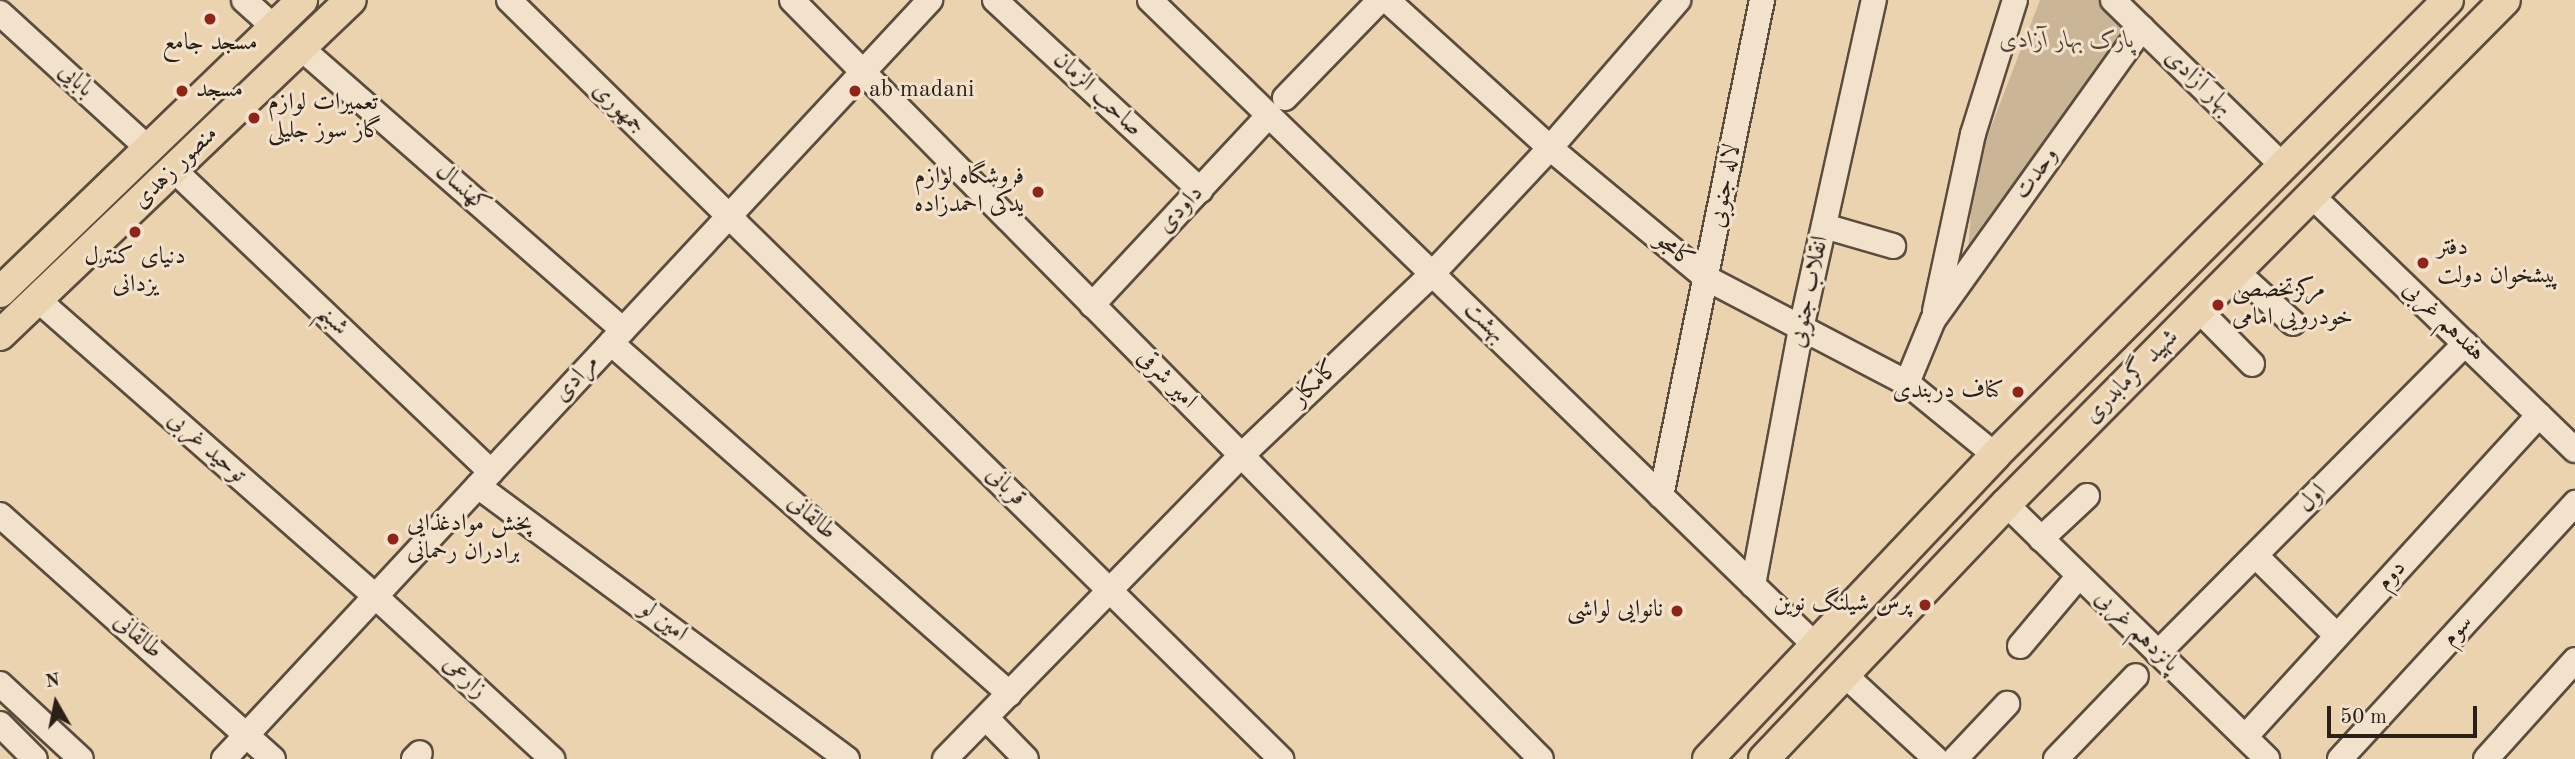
<!DOCTYPE html>
<meta charset="utf-8">
<style>
body{margin:0}
#map{position:relative;width:2575px;height:759px;overflow:hidden;background:#ebd3b0;font-family:"Old Standard TT",Amiri,serif}
div>[style]{position:absolute}
.green>*{inset:0;background:#cab596}
.roads{filter:drop-shadow(2px 0 #5a4d3e) drop-shadow(-2px 0 #5a4d3e) drop-shadow(0 2px #5a4d3e) drop-shadow(0 -2px #5a4d3e)}
.minor>*{height:24px;margin:-12px;padding:0 12px;transform-origin:12px;border-radius:12px;background:#f2e2cc}
.major>*{height:30px;margin:-15px;padding:0 15px;transform-origin:15px;border-radius:15px;background:#ebd3b0}
.dots>*{width:19px;height:19px;translate:-50% -50%;box-sizing:border-box;border:4px solid #f2e2cc;border-radius:50%}
span{translate:-50% -50%;white-space:nowrap;text-align:center;line-height:1.15;-webkit-text-stroke:6px #f2e2cc;paint-order:stroke}
.park-label{font-size:24px;color:#524538;font-style:italic}
.poi-label{font-size:24px;color:#2a2018}
.left{translate:0 -50%;text-align:left}
.right{translate:-100% -50%;text-align:right}
.street-label{font-size:24px;color:#2a2018}
.north{position:absolute;left:21px;top:668px;width:70px;height:70px;-webkit-text-stroke:5px #f2e2cc;paint-order:stroke;rotate:351deg;font-size:19px;font-weight:700;line-height:28px;text-align:center;color:#2a2018}
.north::after{content:'';display:block;margin:auto;width:24px;height:32px;background:#2a2018;clip-path:polygon(50% 0,100% 100%,50% 72%,0 100%)}
.scale{position:absolute;left:2327px;top:706px;width:150px;height:32px;box-sizing:border-box;border:4px solid #2a2018;border-top:0;padding-left:9px;font-size:21px;line-height:24px;white-space:nowrap;color:#2a2018;-webkit-text-stroke:5px #f2e2cc;paint-order:stroke}
</style>
<div id="map">
<div class="green">
<div style="clip-path:polygon(2040px 0,2098px 0,2127px 28px,1967px 264px,1974px 171px)"></div>
</div>
<div class="roads">
<div class="minor">
<div style="left:244px;top:0;width:40px;rotate:42deg"></div>
<div style="left:509px;top:0;width:1083px;rotate:44.51deg"></div>
<div style="left:792px;top:0;width:1066px;rotate:45.38deg"></div>
<div style="left:995px;top:0;width:280px;rotate:42.8deg"></div>
<div style="left:1150px;top:0;width:929px;rotate:44.13deg"></div>
<div style="left:1387px;top:0;width:220px;rotate:42.2deg"></div>
<div style="left:1550px;top:148px;width:205px;rotate:39.7deg"></div>
<div style="left:1708px;top:279px;width:225px;rotate:27.6deg"></div>
<div style="left:1907px;top:383px;width:114px;rotate:39.3deg"></div>
<div style="left:2113px;top:0;width:238px;rotate:44.3deg"></div>
<div style="left:0;top:13px;width:202px;rotate:42.4deg"></div>
<div style="left:301px;top:48px;width:428px;rotate:41.2deg"></div>
<div style="left:1285px;top:98px;width:136px;rotate:-45.9deg"></div>
<div style="left:174px;top:170px;width:438px;rotate:43.6deg"></div>
<div style="left:2311px;top:195px;width:367px;rotate:44deg"></div>
<div style="left:1824px;top:226px;width:72px;rotate:16.2deg"></div>
<div style="left:2236px;top:271px;width:77px;rotate:42.4deg"></div>
<div style="left:37px;top:299px;width:450px;rotate:41.3deg"></div>
<div style="left:375px;top:596px;width:241px;rotate:42.6deg"></div>
<div style="left:1092px;top:305px;width:260px;rotate:-47deg"></div>
<div style="left:2198px;top:309px;width:77px;rotate:45.5deg"></div>
<div style="left:1935px;top:311px;width:181px;rotate:-77.9deg"></div>
<div style="left:1973px;top:134px;width:140px;rotate:-72.6deg"></div>
<div style="left:611px;top:343px;width:531px;rotate:41.34deg"></div>
<div style="left:1907px;top:383px;width:68px;rotate:-67.6deg"></div>
<div style="left:1933px;top:320px;width:359px;rotate:-54.4deg"></div>
<div style="left:478px;top:486px;width:459px;rotate:36.5deg"></div>
<div style="left:1661px;top:496px;width:506px;rotate:-78.49deg"></div>
<div style="left:2006px;top:504px;width:365px;rotate:44.3deg"></div>
<div style="left:0;top:515px;width:366px;rotate:41.8deg"></div>
<div style="left:2041px;top:539px;width:63px;rotate:-43.1deg"></div>
<div style="left:2257px;top:557px;width:112px;rotate:44.6deg"></div>
<div style="left:1753px;top:585px;width:266px;rotate:-79.4deg"></div>
<div style="left:1802px;top:324px;width:332px;rotate:-77.5deg"></div>
<div style="left:2020px;top:646px;width:92px;rotate:-49.9deg"></div>
<div style="left:2158px;top:653px;width:436px;rotate:-45.2deg"></div>
<div style="left:1846px;top:676px;width:122px;rotate:42.7deg"></div>
<div style="left:0;top:684px;width:110px;rotate:42.8deg"></div>
<div style="left:988px;top:720px;width:54px;rotate:45.7deg"></div>
<div style="left:0;top:724px;width:49px;rotate:45deg"></div>
<div style="left:2245px;top:737px;width:436px;rotate:-47.6deg"></div>
<div style="left:224px;top:759px;width:1037px;rotate:-47.07deg"></div>
<div style="left:414px;top:759px;width:8px;rotate:-45deg"></div>
<div style="left:945px;top:759px;width:424px;rotate:-45.7deg"></div>
<div style="left:1241px;top:456px;width:265px;rotate:-43.6deg"></div>
<div style="left:1433px;top:273px;width:171px;rotate:-46.9deg"></div>
<div style="left:1550px;top:148px;width:196px;rotate:-49.1deg"></div>
<div style="left:1955px;top:759px;width:76px;rotate:-46.6deg"></div>
<div style="left:2056px;top:759px;width:115px;rotate:-46.1deg"></div>
<div style="left:2340px;top:759px;width:348px;rotate:-47.4deg"></div>
<div style="left:2486px;top:759px;width:133px;rotate:-48deg"></div>
</div>
<div class="major">
<div style="left:0;top:292px;width:420px;rotate:-44deg"></div>
<div style="left:0;top:335px;width:485px;rotate:-43.7deg"></div>
<div style="left:1708px;top:759px;width:418px;rotate:-46.6deg"></div>
<div style="left:1995px;top:455px;width:642px;rotate:-45.13deg"></div>
<div style="left:1764px;top:759px;width:352px;rotate:-46.5deg"></div>
<div style="left:2006px;top:504px;width:709px;rotate:-45.29deg"></div>
</div>
</div>
<div class="dots">
<div style="left:210px;top:19px;background:#8f2418"></div>
<div style="left:182px;top:91px;background:#8f2418"></div>
<div style="left:855px;top:91px;background:#8f2418"></div>
<div style="left:254px;top:118px;background:#8f2418"></div>
<div style="left:1038px;top:192px;background:#8f2418"></div>
<div style="left:135px;top:232px;background:#8f2418"></div>
<div style="left:2423px;top:263px;background:#8f2418"></div>
<div style="left:2218px;top:305px;background:#8f2418"></div>
<div style="left:2018px;top:392px;background:#8f2418"></div>
<div style="left:393px;top:539px;background:#8f2418"></div>
<div style="left:1925px;top:605px;background:#8f2418"></div>
<div style="left:1677px;top:611px;background:#8f2418"></div>
</div>
<div class="park-label">
<span style="left:2067px;top:42px">پارک بهار آزادی</span>
</div>
<div class="poi-label">
<span style="left:210px;top:44px">مسجد جامع</span>
<span class="left" style="left:196px;top:91px">مسجد</span>
<span class="left" style="left:869px;top:91px">ab madani</span>
<span class="left" style="left:268px;top:118px">تعمیرات لوازم<br>گاز سوز جلیلی</span>
<span class="right" style="left:1024px;top:192px">فروشگاه لوازم<br>یدکی احمدزاده</span>
<span class="left" style="left:2437px;top:263px">دفتر<br>پیشخوان دولت</span>
<span style="left:135px;top:272px">دنیای کنترل<br>یزدانی</span>
<span class="left" style="left:2232px;top:305px">مرکزتخصصی<br>خودرویی امامی</span>
<span class="right" style="left:2004px;top:392px">کناف دربندی</span>
<span class="left" style="left:407px;top:539px">پخش موادغذایی<br>برادران رحمانی</span>
<span class="right" style="left:1911px;top:605px">پرس شیلنگ نوین</span>
<span class="right" style="left:1663px;top:611px">نانوایی لواشی</span>
</div>
<div class="street-label">
<span style="left:75px;top:81px;rotate:42deg">بابایی</span>
<span style="left:2198px;top:83px;rotate:44deg">بهار آزادی</span>
<span style="left:1097px;top:95px;rotate:43deg">صاحب الزمان</span>
<span style="left:618px;top:109px;rotate:45deg">جمهوری</span>
<span style="left:176px;top:168px;rotate:-44deg">منصور زهدی</span>
<span style="left:2037px;top:174px;rotate:-55deg">وحدت</span>
<span style="left:1726px;top:186px;rotate:-79deg">لاله جنوبی</span>
<span style="left:462px;top:189px;rotate:41deg">کهنسال</span>
<span style="left:1181px;top:210px;rotate:-47deg">داودی</span>
<span style="left:1674px;top:251px;rotate:40deg">کامجو</span>
<span style="left:1810px;top:292px;rotate:-78deg">انقلاب جنوبی</span>
<span style="left:332px;top:321px;rotate:44deg">شبنم</span>
<span style="left:2443px;top:322px;rotate:44deg">هفدهم غربی</span>
<span style="left:1484px;top:323px;rotate:44deg">بهشت</span>
<span style="left:2132px;top:377px;rotate:-45deg">شهید گرمابدری</span>
<span style="left:577px;top:379px;rotate:-47deg">مرادی</span>
<span style="left:1166px;top:380px;rotate:45deg">امیر شرقی</span>
<span style="left:1316px;top:384px;rotate:-44deg">کامکار</span>
<span style="left:206px;top:448px;rotate:41deg">توحید غربی</span>
<span style="left:1005px;top:487px;rotate:44deg">قربانی</span>
<span style="left:2313px;top:499px;rotate:-46deg">اول</span>
<span style="left:811px;top:518px;rotate:41deg">طالقانی</span>
<span style="left:2392px;top:576px;rotate:-48deg">دوم</span>
<span style="left:663px;top:622px;rotate:37deg">امین لو</span>
<span style="left:2458px;top:631px;rotate:-47deg">سوم</span>
<span style="left:2136px;top:632px;rotate:44deg">پانزدهم غربی</span>
<span style="left:137px;top:637px;rotate:41deg">طالقانی</span>
<span style="left:464px;top:678px;rotate:43deg">زارعی</span>
</div>
<div class="north">N</div>
<div class="scale">50 m</div>
</div>
